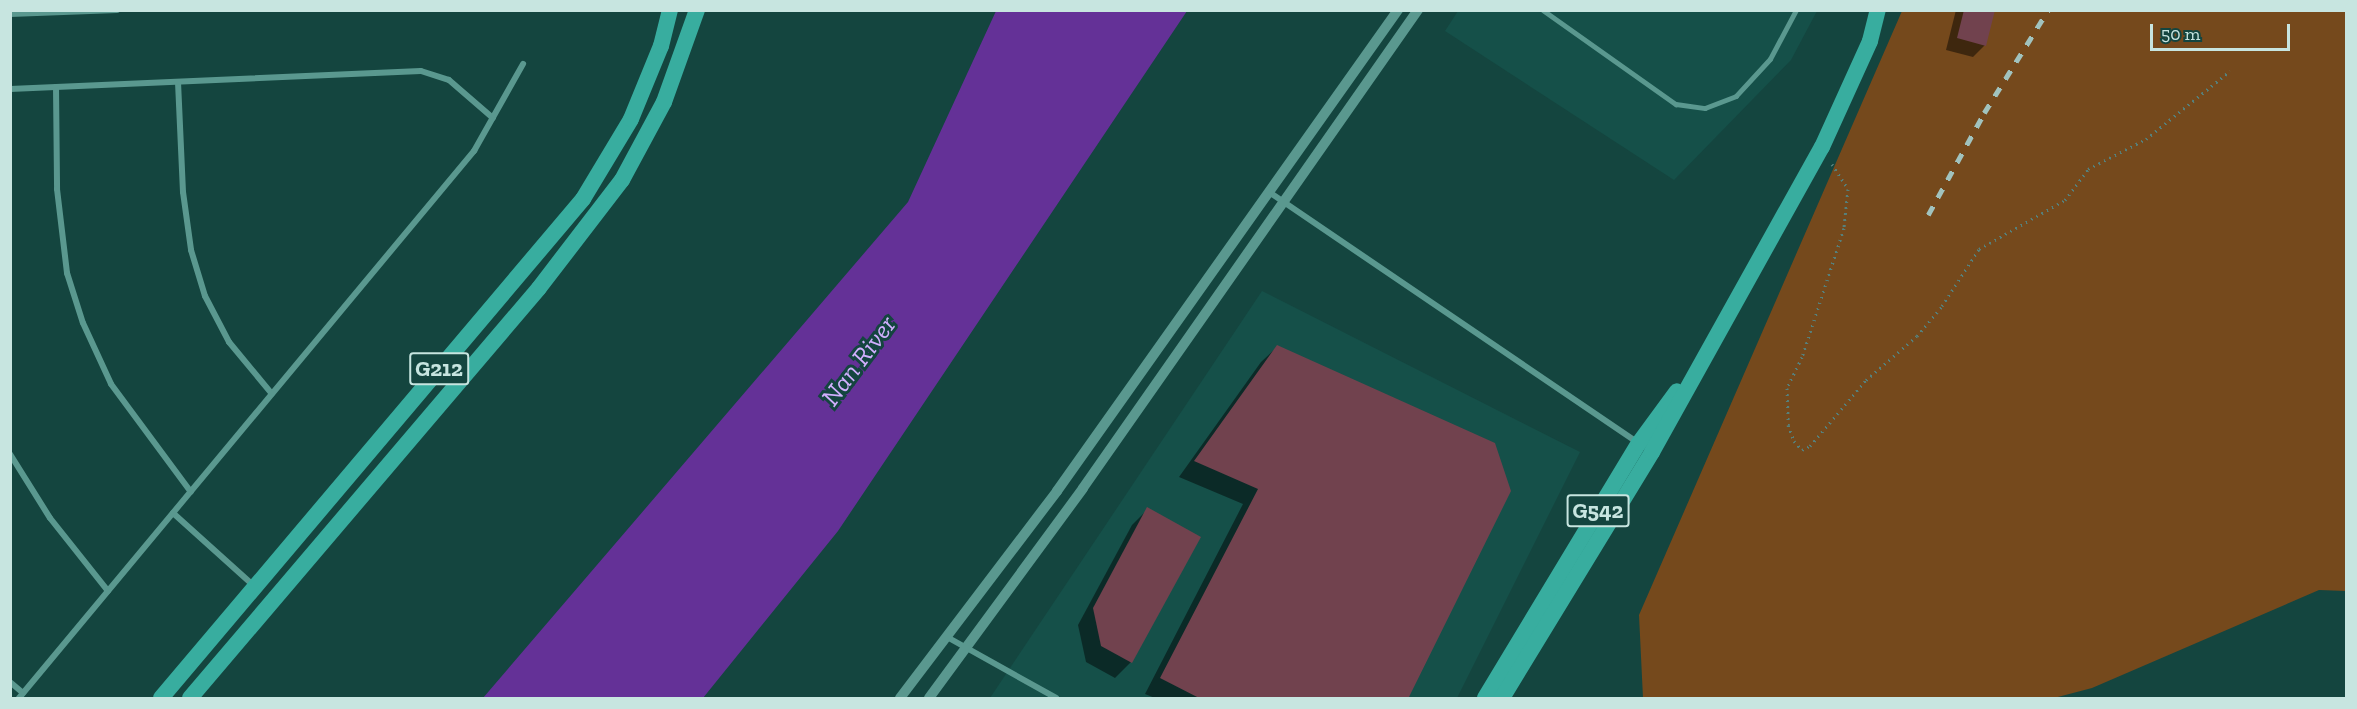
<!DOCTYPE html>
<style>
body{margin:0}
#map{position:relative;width:2357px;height:709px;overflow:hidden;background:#14453f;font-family:"Zilla Slab",serif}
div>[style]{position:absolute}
.built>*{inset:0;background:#155049}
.green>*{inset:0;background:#75491c}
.water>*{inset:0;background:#643197}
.shadow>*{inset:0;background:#0007}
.building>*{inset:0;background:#71424e}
.path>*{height:3px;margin-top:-1.5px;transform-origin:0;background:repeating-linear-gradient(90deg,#56807b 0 1.5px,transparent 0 6px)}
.service>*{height:4.5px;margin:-2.25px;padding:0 2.25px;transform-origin:2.25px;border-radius:2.25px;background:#5a988f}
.minor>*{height:6px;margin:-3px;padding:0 3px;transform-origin:3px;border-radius:3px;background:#5a988f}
.tertiary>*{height:10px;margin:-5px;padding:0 5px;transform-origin:5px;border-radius:5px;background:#5a988f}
.trunk>*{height:16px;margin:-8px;padding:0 8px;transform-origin:8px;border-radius:8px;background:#38ad9f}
.rail>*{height:4.5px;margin-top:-2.25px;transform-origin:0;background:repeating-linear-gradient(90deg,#a1c3be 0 10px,transparent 0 20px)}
span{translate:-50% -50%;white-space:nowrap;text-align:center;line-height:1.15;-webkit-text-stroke:6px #14453f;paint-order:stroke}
.shield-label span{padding:2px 4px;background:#14453f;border:2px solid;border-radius:4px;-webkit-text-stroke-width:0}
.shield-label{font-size:22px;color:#c7e5e0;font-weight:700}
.water-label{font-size:26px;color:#d1affe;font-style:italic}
.frame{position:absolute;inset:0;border:12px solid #c7e5e0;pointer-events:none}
.scale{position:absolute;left:2150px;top:24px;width:140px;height:27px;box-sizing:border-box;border:3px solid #c7e5e0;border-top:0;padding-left:8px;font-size:18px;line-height:21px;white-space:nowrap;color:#c7e5e0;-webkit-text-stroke:4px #14453f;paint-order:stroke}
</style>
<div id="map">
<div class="built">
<div style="clip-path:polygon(1458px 11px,1817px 11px,1791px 60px,1674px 180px,1445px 31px)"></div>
<div style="clip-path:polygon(1262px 291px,1580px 452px,1457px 698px,990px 698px)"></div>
</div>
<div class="green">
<div style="clip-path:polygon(1902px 11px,2346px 11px,2346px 591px,2319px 590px,2092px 688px,2054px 698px,1643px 698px,1639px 615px)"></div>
</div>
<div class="water">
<div style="clip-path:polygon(996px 11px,1187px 11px,838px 531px,703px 698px,483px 698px,908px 202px)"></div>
</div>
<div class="shadow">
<div style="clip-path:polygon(1956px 10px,1993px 10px,1985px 45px,1973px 57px,1946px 50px)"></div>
<div style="clip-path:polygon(1277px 347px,1406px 698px,1155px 698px,1145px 694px,1243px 504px,1179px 477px,1261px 362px)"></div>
<div style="clip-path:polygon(1148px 509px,1131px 662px,1115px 678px,1086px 662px,1078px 625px,1132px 525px)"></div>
</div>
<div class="building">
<div style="clip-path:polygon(1964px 10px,1995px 10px,1986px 46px,1957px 38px)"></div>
<div style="clip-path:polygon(1277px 345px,1495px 443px,1511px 491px,1408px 699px,1201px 699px,1160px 678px,1258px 489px,1194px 461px)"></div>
<div style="clip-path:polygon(1147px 507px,1201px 537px,1132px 663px,1101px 646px,1093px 608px)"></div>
</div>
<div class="path">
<div style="left:1832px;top:164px;width:30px;rotate:57deg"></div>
<div style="left:1848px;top:189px;width:39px;rotate:96deg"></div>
<div style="left:1844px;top:228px;width:136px;rotate:108deg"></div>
<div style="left:1802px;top:357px;width:34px;rotate:116deg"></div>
<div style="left:1787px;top:388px;width:37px;rotate:88deg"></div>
<div style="left:1788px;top:425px;width:17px;rotate:69deg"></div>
<div style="left:1794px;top:441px;width:12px;rotate:48deg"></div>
<div style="left:1802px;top:450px;width:9px;rotate:-27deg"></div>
<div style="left:1810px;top:446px;width:87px;rotate:-49.7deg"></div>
<div style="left:1866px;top:380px;width:67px;rotate:-40.8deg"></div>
<div style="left:1917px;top:336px;width:39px;rotate:-50deg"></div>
<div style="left:1942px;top:306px;width:68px;rotate:-57deg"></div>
<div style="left:1979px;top:249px;width:99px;rotate:-29.7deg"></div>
<div style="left:2065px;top:200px;width:39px;rotate:-53deg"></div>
<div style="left:2088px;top:169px;width:65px;rotate:-27.3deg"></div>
<div style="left:2146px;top:139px;width:108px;rotate:-39deg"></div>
</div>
<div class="service">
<div style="left:1543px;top:10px;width:163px;rotate:35.3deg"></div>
<div style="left:1676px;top:104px;width:29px;rotate:8deg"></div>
<div style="left:1705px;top:108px;width:33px;rotate:-21deg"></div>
<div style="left:1736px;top:96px;width:50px;rotate:-47.4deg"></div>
<div style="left:1770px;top:59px;width:55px;rotate:-62deg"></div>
</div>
<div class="minor">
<div style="left:10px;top:14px;width:107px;rotate:-2.1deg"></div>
<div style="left:178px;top:82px;width:110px;rotate:87.4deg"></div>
<div style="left:183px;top:192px;width:59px;rotate:82.1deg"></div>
<div style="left:191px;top:250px;width:48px;rotate:73.1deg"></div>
<div style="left:205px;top:296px;width:52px;rotate:62.4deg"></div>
<div style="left:229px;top:342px;width:67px;rotate:50.4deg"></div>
<div style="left:56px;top:87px;width:102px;rotate:89.4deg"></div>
<div style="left:57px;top:189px;width:85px;rotate:83.2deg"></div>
<div style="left:67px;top:273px;width:52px;rotate:72.3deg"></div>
<div style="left:83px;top:323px;width:67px;rotate:65.3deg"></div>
<div style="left:111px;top:384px;width:134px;rotate:53.5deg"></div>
<div style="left:10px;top:89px;width:411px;rotate:-2.5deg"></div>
<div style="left:421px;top:71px;width:29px;rotate:18deg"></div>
<div style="left:449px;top:80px;width:58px;rotate:40.8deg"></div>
<div style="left:1269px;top:192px;width:447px;rotate:34.2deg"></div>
<div style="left:10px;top:454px;width:75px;rotate:58deg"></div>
<div style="left:50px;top:518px;width:93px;rotate:51.5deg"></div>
<div style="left:173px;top:513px;width:108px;rotate:42deg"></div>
<div style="left:947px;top:637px;width:125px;rotate:29.2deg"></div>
<div style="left:10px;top:682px;width:17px;rotate:40deg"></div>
<div style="left:19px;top:698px;width:712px;rotate:-50.25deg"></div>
<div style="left:474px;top:151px;width:100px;rotate:-60.6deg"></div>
</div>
<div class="tertiary">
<div style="left:900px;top:698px;width:260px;rotate:-52.8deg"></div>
<div style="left:1057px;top:491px;width:590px;rotate:-54.67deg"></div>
<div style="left:929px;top:698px;width:260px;rotate:-53.7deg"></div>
<div style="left:1083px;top:488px;width:584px;rotate:-54.98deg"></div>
</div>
<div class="trunk">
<div style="left:161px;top:698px;width:654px;rotate:-49.78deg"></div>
<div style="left:583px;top:199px;width:93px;rotate:-59deg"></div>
<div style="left:631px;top:119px;width:79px;rotate:-67.7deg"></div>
<div style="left:661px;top:46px;width:37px;rotate:-76deg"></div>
<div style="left:190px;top:698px;width:538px;rotate:-49.59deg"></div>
<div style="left:539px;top:288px;width:136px;rotate:-52.5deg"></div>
<div style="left:622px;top:180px;width:89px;rotate:-61.7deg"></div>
<div style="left:664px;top:102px;width:98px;rotate:-70.3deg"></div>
<div style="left:1485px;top:698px;width:298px;rotate:-58.9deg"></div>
<div style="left:1639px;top:443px;width:64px;rotate:-53.8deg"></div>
<div style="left:1502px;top:698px;width:288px;rotate:-58.6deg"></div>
<div style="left:1652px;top:452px;width:349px;rotate:-60.9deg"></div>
<div style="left:1822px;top:147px;width:116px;rotate:-65.6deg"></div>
<div style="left:1870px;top:41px;width:32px;rotate:-76deg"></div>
</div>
<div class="rail">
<div style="left:1928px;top:215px;width:116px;rotate:-61.2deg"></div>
<div style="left:1984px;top:113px;width:121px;rotate:-58.1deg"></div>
</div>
<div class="shield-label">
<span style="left:439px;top:369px">G212</span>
<span style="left:1598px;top:511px">G542</span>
</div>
<div class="water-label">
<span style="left:859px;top:361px;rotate:-53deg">Nan River</span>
</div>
<div class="frame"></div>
<div class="scale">50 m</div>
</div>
